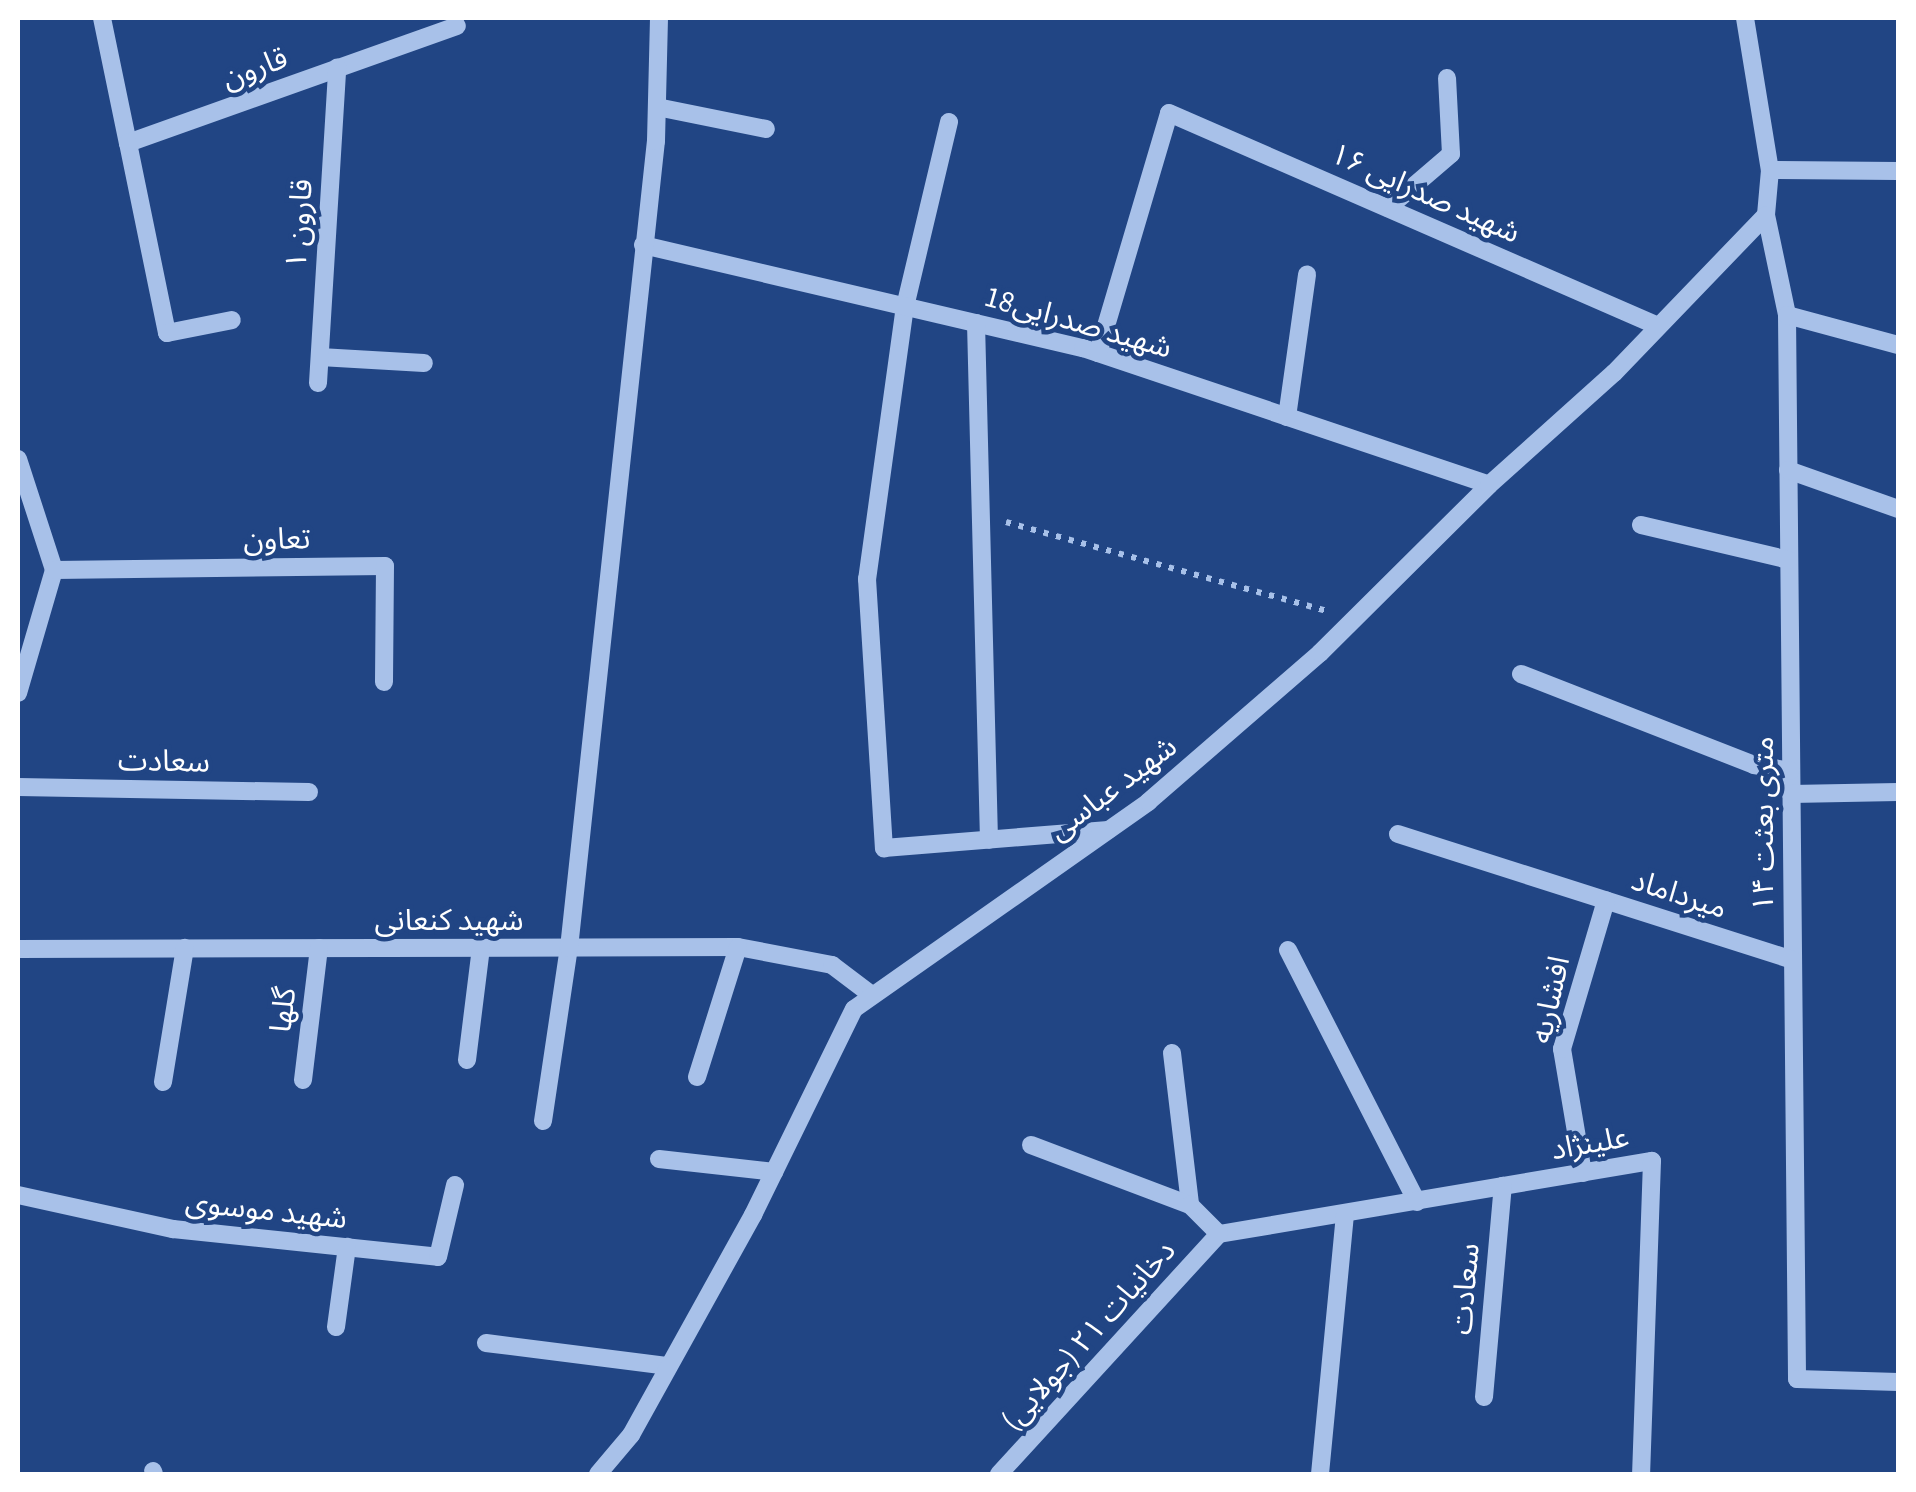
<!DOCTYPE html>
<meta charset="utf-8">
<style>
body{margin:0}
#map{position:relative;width:1916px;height:1492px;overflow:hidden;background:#214584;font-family:"Source Sans 3","Noto Sans Arabic",sans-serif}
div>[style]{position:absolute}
.path>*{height:6px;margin-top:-3px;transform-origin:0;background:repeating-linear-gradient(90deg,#a8c1e9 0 5px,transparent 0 13px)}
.minor>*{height:18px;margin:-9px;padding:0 9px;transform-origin:9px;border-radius:9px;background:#a8c1e9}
span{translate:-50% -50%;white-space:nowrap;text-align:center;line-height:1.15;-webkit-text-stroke:9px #214584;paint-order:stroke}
.street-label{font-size:30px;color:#fff}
.frame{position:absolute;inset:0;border:20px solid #fff;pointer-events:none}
</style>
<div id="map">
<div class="path">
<div style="left:1006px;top:522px;width:333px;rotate:15.5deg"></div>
</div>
<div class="minor">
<div style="left:102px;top:18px;width:128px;rotate:78.3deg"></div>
<div style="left:128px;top:143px;width:349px;rotate:-19.6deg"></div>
<div style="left:1745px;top:18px;width:154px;rotate:80.7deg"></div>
<div style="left:1770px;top:170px;width:45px;rotate:95.1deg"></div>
<div style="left:1766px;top:215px;width:102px;rotate:78.1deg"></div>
<div style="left:1787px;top:315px;width:1064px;rotate:89.46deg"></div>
<div style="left:1797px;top:1379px;width:101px;rotate:1.7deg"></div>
<div style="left:657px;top:107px;width:111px;rotate:11.4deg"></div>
<div style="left:949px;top:122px;width:189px;rotate:103.4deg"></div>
<div style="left:905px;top:306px;width:276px;rotate:97.9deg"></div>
<div style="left:867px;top:579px;width:270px;rotate:86.4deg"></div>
<div style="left:884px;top:848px;width:225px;rotate:-4.6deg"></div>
<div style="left:128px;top:143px;width:194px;rotate:78.4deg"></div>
<div style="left:167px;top:333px;width:66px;rotate:-11.3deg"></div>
<div style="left:1770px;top:170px;width:128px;rotate:0.4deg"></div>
<div style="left:1388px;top:208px;width:83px;rotate:-40.6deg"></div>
<div style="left:1451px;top:154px;width:76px;rotate:-93deg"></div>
<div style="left:643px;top:245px;width:452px;rotate:13.2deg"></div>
<div style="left:1083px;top:348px;width:428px;rotate:18.6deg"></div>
<div style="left:1787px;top:315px;width:115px;rotate:15.1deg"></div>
<div style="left:976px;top:323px;width:517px;rotate:88.56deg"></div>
<div style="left:1098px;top:353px;width:250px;rotate:-73.5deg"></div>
<div style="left:1169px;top:113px;width:533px;rotate:23.54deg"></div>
<div style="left:320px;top:357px;width:104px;rotate:3.3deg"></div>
<div style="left:318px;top:383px;width:316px;rotate:-86.5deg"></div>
<div style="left:1287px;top:417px;width:144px;rotate:-82deg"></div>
<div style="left:18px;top:459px;width:117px;rotate:72deg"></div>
<div style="left:54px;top:570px;width:128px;rotate:106.3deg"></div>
<div style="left:1788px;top:470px;width:117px;rotate:19.5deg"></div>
<div style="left:1641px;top:525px;width:152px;rotate:13.3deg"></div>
<div style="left:54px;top:570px;width:331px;rotate:-0.7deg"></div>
<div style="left:385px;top:566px;width:116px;rotate:90.5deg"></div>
<div style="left:1521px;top:674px;width:250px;rotate:21.3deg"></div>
<div style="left:1754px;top:765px;width:37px;rotate:9deg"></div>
<div style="left:18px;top:787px;width:291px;rotate:1deg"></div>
<div style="left:1791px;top:794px;width:107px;rotate:-1.1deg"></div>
<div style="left:1398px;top:834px;width:414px;rotate:17.7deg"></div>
<div style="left:18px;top:949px;width:720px;rotate:-0.16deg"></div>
<div style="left:738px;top:947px;width:96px;rotate:10.8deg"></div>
<div style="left:832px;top:965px;width:46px;rotate:37.1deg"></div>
<div style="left:1288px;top:950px;width:283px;rotate:62.9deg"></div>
<div style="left:1172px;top:1053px;width:153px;rotate:83.2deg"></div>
<div style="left:467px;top:1060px;width:113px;rotate:-82.9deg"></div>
<div style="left:697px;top:1077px;width:136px;rotate:-72.5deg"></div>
<div style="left:303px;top:1080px;width:133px;rotate:-83.1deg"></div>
<div style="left:163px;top:1082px;width:136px;rotate:-80.7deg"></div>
<div style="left:543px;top:1121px;width:175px;rotate:-81.5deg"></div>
<div style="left:569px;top:948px;width:812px;rotate:-83.85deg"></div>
<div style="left:656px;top:141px;width:123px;rotate:-88.6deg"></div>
<div style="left:1031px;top:1145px;width:170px;rotate:20.7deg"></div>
<div style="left:1190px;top:1205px;width:41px;rotate:45deg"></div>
<div style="left:659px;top:1159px;width:116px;rotate:6.4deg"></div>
<div style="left:1583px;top:1173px;width:126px;rotate:-99.6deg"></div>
<div style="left:1562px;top:1049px;width:155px;rotate:-73.5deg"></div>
<div style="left:18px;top:1195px;width:159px;rotate:12.4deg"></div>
<div style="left:173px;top:1229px;width:266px;rotate:6deg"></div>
<div style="left:438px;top:1257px;width:74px;rotate:-76.7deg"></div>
<div style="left:1219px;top:1234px;width:439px;rotate:-9.6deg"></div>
<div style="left:1652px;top:1161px;width:313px;rotate:92deg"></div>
<div style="left:336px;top:1327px;width:81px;rotate:-82.2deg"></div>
<div style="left:486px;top:1343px;width:184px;rotate:7.2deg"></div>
<div style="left:1484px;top:1397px;width:212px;rotate:-84.9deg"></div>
<div style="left:153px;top:1471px;width:3px;rotate:72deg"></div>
<div style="left:598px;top:1474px;width:51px;rotate:-49.8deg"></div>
<div style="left:631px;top:1435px;width:252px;rotate:-61deg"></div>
<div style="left:753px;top:1215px;width:229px;rotate:-63.9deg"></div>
<div style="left:854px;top:1009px;width:360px;rotate:-35.1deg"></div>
<div style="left:1148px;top:802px;width:228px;rotate:-40.9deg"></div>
<div style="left:1320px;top:653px;width:238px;rotate:-44.8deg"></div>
<div style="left:1489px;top:485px;width:168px;rotate:-41.9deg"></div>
<div style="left:1614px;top:373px;width:219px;rotate:-46.1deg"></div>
<div style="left:999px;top:1474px;width:326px;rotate:-47.5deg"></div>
<div style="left:1320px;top:1474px;width:261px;rotate:-84.5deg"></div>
</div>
<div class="street-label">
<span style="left:255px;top:69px;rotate:-20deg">قارون</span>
<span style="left:1425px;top:194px;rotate:24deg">شهید صدرایی ۱۶</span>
<span style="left:300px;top:224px;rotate:-86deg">قارون ۱</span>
<span style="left:1078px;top:323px;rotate:16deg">شهید صدرایی18</span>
<span style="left:277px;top:540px;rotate:-1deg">تعاون</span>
<span style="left:164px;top:762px;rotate:1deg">سعادت</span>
<span style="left:1113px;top:789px;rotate:-37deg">شهید عباسی</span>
<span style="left:1764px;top:824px;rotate:-90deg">۱۴ متری بعثت</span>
<span style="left:1679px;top:895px;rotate:18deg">میرداماد</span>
<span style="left:449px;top:921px">شهید کنعانی</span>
<span style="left:1551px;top:1000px;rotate:-77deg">افشاریه</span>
<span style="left:284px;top:1010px;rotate:-83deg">گلها</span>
<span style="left:1590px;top:1144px;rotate:-10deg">علینژاد</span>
<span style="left:266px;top:1211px;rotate:6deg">شهید موسوی</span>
<span style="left:1466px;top:1289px;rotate:-85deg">سعادت</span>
<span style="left:1089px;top:1336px;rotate:-48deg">دخانیات ۲۱ (جولایی)</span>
</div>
<div class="frame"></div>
</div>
